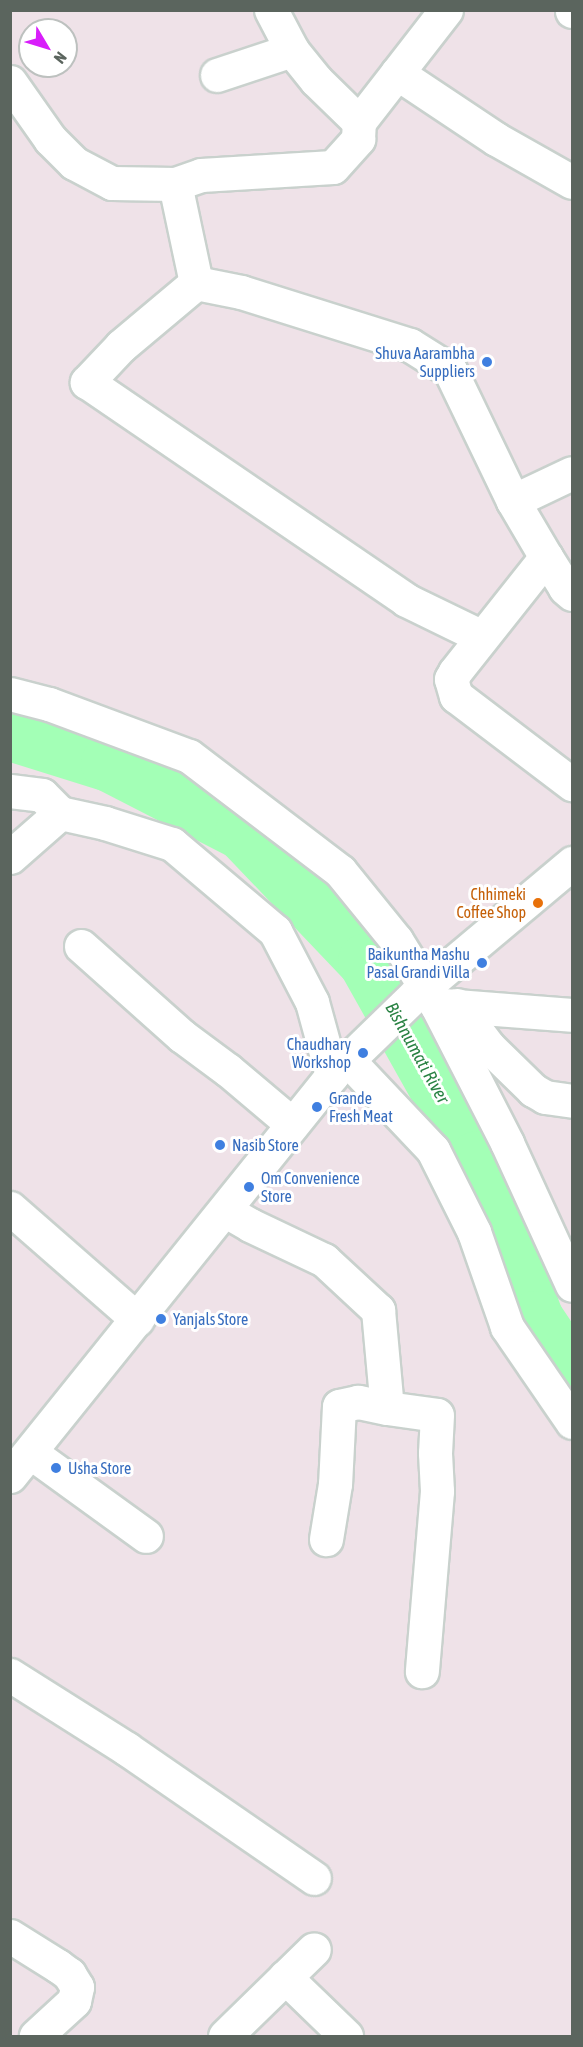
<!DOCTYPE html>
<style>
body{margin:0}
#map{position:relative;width:583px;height:2047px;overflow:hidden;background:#efe2e8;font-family:"Asap Condensed",sans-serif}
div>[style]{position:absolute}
.river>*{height:57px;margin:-28.5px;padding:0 28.5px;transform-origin:28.5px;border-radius:28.5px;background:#a3ffb6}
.roads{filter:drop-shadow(2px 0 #c9d1cd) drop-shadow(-2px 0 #c9d1cd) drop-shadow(0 2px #c9d1cd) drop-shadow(0 -2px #c9d1cd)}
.street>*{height:33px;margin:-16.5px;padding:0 16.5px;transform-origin:16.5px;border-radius:16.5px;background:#fff}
.dots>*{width:16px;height:16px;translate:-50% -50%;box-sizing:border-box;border:3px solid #fff;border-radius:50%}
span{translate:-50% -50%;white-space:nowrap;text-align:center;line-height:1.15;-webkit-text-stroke:6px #fff;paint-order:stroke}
.shop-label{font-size:16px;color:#366cbe}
.right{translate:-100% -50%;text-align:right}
.left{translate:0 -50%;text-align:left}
.food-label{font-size:16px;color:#c56008}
.water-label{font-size:18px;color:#298243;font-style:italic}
.frame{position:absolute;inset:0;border:12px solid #5b655e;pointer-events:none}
.north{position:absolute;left:18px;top:18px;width:60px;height:60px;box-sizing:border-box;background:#fff;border:2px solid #bdc1bf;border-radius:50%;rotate:128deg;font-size:16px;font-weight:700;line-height:24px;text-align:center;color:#5b655e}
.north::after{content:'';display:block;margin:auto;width:21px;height:27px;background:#d81efa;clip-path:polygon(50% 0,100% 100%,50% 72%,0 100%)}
</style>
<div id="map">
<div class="river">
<div style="left:10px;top:732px;width:104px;rotate:17.4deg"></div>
<div style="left:109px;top:763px;width:151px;rotate:27.2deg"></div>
<div style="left:243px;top:832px;width:178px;rotate:46.4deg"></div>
<div style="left:366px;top:961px;width:227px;rotate:60.7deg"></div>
<div style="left:477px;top:1159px;width:170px;rotate:70.1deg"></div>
<div style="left:535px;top:1319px;width:66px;rotate:56.1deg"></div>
</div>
<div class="roads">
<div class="street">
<div style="left:572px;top:10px;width:1px;rotate:90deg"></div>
<div style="left:397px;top:73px;width:119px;rotate:33.7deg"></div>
<div style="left:496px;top:139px;width:87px;rotate:29.5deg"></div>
<div style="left:217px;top:75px;width:79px;rotate:-18.4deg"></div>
<div style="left:10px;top:82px;width:70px;rotate:54.9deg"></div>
<div style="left:50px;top:139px;width:34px;rotate:45deg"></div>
<div style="left:74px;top:163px;width:43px;rotate:27.8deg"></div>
<div style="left:112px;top:183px;width:63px;rotate:0.9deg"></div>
<div style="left:175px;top:184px;width:28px;rotate:-19deg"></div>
<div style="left:201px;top:175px;width:132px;rotate:-3.5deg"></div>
<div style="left:333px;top:167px;width:38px;rotate:-48deg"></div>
<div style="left:358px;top:139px;width:17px;rotate:-87deg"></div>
<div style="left:359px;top:122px;width:60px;rotate:-135.7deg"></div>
<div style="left:316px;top:80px;width:38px;rotate:-129deg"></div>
<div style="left:292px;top:50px;width:45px;rotate:-117.7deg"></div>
<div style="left:359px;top:122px;width:142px;rotate:-52.2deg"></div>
<div style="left:175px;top:184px;width:101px;rotate:78deg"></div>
<div style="left:196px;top:283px;width:46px;rotate:11.3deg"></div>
<div style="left:241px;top:292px;width:177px;rotate:17.4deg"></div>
<div style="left:410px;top:345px;width:47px;rotate:32deg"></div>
<div style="left:450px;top:370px;width:145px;rotate:64.3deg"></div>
<div style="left:513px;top:501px;width:65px;rotate:59.5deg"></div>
<div style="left:546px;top:557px;width:147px;rotate:128.4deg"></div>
<div style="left:455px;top:672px;width:8px;rotate:120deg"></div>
<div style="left:451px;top:679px;width:18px;rotate:74deg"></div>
<div style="left:456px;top:696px;width:146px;rotate:37.2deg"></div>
<div style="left:196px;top:283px;width:98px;rotate:140deg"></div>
<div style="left:121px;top:346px;width:50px;rotate:133.4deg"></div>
<div style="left:87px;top:382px;width:386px;rotate:34.3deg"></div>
<div style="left:406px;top:600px;width:82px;rotate:25.9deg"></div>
<div style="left:513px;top:501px;width:65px;rotate:-25.4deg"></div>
<div style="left:546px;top:557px;width:36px;rotate:58deg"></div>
<div style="left:565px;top:588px;width:9px;rotate:41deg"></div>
<div style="left:10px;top:694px;width:40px;rotate:14.4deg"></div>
<div style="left:49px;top:704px;width:149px;rotate:20.4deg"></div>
<div style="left:189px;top:756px;width:190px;rotate:37.3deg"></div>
<div style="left:340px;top:871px;width:89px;rotate:50.9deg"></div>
<div style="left:396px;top:940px;width:78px;rotate:58.2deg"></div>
<div style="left:437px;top:1006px;width:154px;rotate:62.9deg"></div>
<div style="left:507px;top:1143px;width:156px;rotate:65.4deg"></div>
<div style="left:10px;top:791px;width:32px;rotate:7deg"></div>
<div style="left:42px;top:795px;width:25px;rotate:45deg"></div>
<div style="left:60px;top:813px;width:46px;rotate:12.5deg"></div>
<div style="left:105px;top:823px;width:70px;rotate:17.4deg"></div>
<div style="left:172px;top:844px;width:135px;rotate:40.2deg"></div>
<div style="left:275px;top:931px;width:80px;rotate:62.5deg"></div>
<div style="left:312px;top:1002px;width:76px;rotate:74.7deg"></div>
<div style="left:10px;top:857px;width:67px;rotate:-41.3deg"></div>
<div style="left:81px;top:946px;width:135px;rotate:41.7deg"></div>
<div style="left:182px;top:1036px;width:57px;rotate:36.5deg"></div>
<div style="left:228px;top:1070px;width:84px;rotate:40.2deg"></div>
<div style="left:443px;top:1005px;width:129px;rotate:4.4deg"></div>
<div style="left:457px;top:1005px;width:53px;rotate:52.7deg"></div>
<div style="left:489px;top:1047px;width:62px;rotate:44.3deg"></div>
<div style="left:533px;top:1090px;width:14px;rotate:30deg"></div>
<div style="left:545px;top:1097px;width:27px;rotate:8deg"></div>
<div style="left:346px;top:1058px;width:127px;rotate:46.6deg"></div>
<div style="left:433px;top:1150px;width:92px;rotate:63.4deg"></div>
<div style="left:474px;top:1232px;width:101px;rotate:70.8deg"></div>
<div style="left:507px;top:1327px;width:115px;rotate:55.6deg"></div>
<div style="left:10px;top:1208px;width:169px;rotate:41.2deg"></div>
<div style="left:226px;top:1211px;width:28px;rotate:30deg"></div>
<div style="left:250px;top:1225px;width:82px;rotate:25.3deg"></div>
<div style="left:324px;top:1260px;width:74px;rotate:42.8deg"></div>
<div style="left:378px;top:1310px;width:98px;rotate:84.8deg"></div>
<div style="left:387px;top:1408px;width:30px;rotate:-168deg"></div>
<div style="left:358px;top:1402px;width:19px;rotate:168deg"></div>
<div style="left:339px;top:1406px;width:78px;rotate:92.9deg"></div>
<div style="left:335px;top:1484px;width:56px;rotate:99.3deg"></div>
<div style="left:387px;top:1408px;width:50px;rotate:8deg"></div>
<div style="left:437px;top:1415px;width:38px;rotate:93deg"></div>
<div style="left:435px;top:1453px;width:38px;rotate:87deg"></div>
<div style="left:437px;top:1491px;width:181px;rotate:94.8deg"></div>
<div style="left:30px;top:1452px;width:143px;rotate:35.9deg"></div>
<div style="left:10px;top:1476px;width:536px;rotate:-51.21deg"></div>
<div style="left:346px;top:1058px;width:5px;rotate:-11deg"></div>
<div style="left:351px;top:1057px;width:91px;rotate:-44.1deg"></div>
<div style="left:416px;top:994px;width:204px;rotate:-40deg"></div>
<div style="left:10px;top:1675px;width:138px;rotate:32.3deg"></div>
<div style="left:127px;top:1749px;width:227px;rotate:34.6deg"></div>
<div style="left:10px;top:1936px;width:57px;rotate:32deg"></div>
<div style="left:58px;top:1966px;width:14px;rotate:36deg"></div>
<div style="left:69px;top:1974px;width:15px;rotate:58deg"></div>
<div style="left:77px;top:1987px;width:14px;rotate:102deg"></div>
<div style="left:74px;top:2001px;width:52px;rotate:137.4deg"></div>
<div style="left:285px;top:1977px;width:85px;rotate:44deg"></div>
<div style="left:225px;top:2036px;width:124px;rotate:-44.3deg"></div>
</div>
</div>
<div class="dots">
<div style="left:487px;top:362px;background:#3f7fe0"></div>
<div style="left:538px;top:903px;background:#e8710a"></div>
<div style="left:482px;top:963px;background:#3f7fe0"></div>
<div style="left:363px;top:1053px;background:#3f7fe0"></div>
<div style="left:317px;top:1107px;background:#3f7fe0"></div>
<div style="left:220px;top:1145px;background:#3f7fe0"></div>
<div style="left:249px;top:1187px;background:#3f7fe0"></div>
<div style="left:161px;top:1319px;background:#3f7fe0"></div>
<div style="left:56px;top:1468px;background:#3f7fe0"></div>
</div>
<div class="shop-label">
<span class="right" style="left:475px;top:362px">Shuva Aarambha<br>Suppliers</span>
<span class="right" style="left:470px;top:963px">Baikuntha Mashu<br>Pasal Grandi Villa</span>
<span class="right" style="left:351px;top:1053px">Chaudhary<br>Workshop</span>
<span class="left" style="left:329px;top:1107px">Grande<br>Fresh Meat</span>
<span class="left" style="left:232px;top:1145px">Nasib Store</span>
<span class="left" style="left:261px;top:1187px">Om Convenience<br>Store</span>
<span class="left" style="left:173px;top:1319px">Yanjals Store</span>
<span class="left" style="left:68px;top:1468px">Usha Store</span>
</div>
<div class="food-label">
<span class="right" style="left:526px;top:903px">Chhimeki<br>Coffee Shop</span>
</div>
<div class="water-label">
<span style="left:417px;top:1053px;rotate:61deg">Bishnumati River</span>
</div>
<div class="frame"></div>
<div class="north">N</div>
</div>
